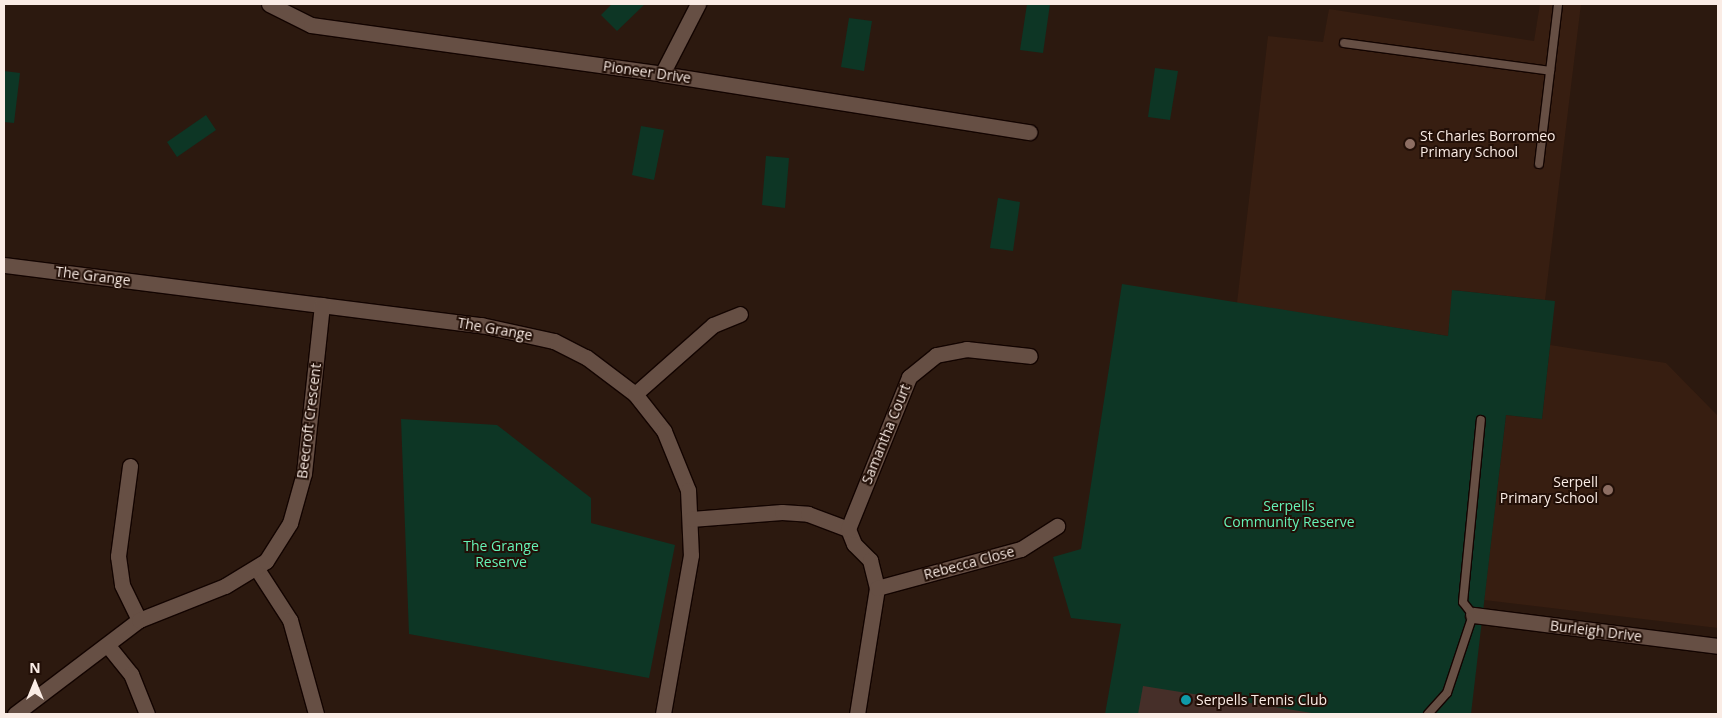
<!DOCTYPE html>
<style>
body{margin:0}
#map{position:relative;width:1722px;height:718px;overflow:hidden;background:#2c190f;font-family:"Open Sans",sans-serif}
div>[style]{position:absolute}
.built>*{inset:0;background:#371e11}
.green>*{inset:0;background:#0d3625}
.building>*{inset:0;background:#462f29}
.roads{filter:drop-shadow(1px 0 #130400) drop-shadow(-1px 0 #130400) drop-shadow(0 1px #130400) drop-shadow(0 -1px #130400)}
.lane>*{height:8px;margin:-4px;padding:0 4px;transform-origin:4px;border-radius:4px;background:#664f44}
.street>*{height:15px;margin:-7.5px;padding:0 7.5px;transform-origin:7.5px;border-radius:7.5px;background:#664f44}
.dots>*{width:14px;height:14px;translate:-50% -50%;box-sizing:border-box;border:2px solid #220f07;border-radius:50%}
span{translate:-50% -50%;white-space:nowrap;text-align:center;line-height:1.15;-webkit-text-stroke:4px #220f07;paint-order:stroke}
.street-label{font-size:14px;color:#faece5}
.poi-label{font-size:14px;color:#faece5}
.left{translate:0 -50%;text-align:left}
.right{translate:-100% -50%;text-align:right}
.park-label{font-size:14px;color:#65f3b7}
.frame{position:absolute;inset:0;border:5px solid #faece5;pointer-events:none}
.north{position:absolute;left:10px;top:658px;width:50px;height:50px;-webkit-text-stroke:4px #220f07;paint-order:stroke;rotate:0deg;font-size:14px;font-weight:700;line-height:20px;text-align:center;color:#faece5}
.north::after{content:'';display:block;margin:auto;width:18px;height:22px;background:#faece5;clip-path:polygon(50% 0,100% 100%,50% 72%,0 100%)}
</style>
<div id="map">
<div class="built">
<div style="clip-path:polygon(1540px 4px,1581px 4px,1545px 300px,1453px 290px,1448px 336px,1237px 303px,1268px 36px,1323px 42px,1329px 9px,1534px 41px)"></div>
<div style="clip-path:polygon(1550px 345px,1666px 363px,1718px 416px,1718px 628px,1484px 600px,1506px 415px,1542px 419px)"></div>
</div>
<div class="green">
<div style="clip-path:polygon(612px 4px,645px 4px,617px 31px,601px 15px)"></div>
<div style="clip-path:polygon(1027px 4px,1050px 4px,1043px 53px,1020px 50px)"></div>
<div style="clip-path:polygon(849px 18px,872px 21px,864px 71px,841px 67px)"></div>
<div style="clip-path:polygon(1155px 68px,1178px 71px,1170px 120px,1148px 117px)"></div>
<div style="clip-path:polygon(4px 71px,20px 73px,14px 123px,4px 122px)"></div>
<div style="clip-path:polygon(206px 115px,216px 130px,177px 157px,167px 142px)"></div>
<div style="clip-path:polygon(641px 126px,664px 130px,654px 180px,632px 175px)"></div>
<div style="clip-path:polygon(766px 156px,789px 158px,785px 208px,762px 205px)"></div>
<div style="clip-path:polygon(998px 198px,1020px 202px,1013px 251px,990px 248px)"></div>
<div style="clip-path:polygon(1122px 284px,1448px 336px,1452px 290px,1555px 301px,1542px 419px,1506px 415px,1471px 714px,1105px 714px,1121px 624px,1071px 618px,1053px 557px,1081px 549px)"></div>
<div style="clip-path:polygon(401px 419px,497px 425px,591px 498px,591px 523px,675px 545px,649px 678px,409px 634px)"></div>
</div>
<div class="building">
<div style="clip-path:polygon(1143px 686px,1312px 713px,1312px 714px,1138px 714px)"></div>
</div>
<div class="roads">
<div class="lane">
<div style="left:1344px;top:43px;width:208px;rotate:7.7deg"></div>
<div style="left:1539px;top:164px;width:161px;rotate:-83.2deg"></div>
<div style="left:1428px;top:714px;width:28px;rotate:-48deg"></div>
<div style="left:1447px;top:693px;width:82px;rotate:-71.6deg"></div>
<div style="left:1473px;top:615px;width:16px;rotate:-128deg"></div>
<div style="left:1463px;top:602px;width:183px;rotate:-84.4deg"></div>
</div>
<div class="street">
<div style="left:269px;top:4px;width:47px;rotate:26.6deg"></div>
<div style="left:311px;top:25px;width:354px;rotate:7.9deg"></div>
<div style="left:662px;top:74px;width:372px;rotate:9deg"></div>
<div style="left:662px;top:74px;width:79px;rotate:-62.8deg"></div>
<div style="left:4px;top:265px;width:481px;rotate:7.2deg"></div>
<div style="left:481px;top:325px;width:75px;rotate:12.4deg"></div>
<div style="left:554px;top:341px;width:36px;rotate:27deg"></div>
<div style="left:586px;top:357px;width:61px;rotate:37.1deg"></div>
<div style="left:635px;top:394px;width:47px;rotate:51.9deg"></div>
<div style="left:664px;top:431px;width:64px;rotate:67.9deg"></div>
<div style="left:688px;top:490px;width:65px;rotate:87.4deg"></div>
<div style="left:691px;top:555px;width:161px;rotate:100deg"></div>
<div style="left:635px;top:394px;width:104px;rotate:-41.5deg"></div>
<div style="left:713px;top:325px;width:29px;rotate:-22deg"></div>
<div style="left:130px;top:466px;width:91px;rotate:97.6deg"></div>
<div style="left:118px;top:556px;width:29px;rotate:82deg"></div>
<div style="left:122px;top:585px;width:39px;rotate:64deg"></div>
<div style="left:691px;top:519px;width:91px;rotate:-4.4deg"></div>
<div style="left:782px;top:512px;width:26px;rotate:4deg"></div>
<div style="left:808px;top:514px;width:43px;rotate:20.6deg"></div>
<div style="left:848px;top:529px;width:16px;rotate:68deg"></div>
<div style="left:854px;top:544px;width:23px;rotate:45deg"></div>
<div style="left:870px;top:560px;width:29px;rotate:76deg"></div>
<div style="left:877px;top:588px;width:128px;rotate:99deg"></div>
<div style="left:848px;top:529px;width:164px;rotate:-68.1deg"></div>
<div style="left:909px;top:377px;width:35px;rotate:-39deg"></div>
<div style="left:936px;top:355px;width:31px;rotate:-11deg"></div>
<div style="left:966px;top:349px;width:64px;rotate:6.2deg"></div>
<div style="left:257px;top:569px;width:61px;rotate:57.1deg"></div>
<div style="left:290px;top:620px;width:98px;rotate:74.5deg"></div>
<div style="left:877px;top:588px;width:149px;rotate:-15.2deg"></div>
<div style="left:1021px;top:549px;width:43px;rotate:-32.6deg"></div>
<div style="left:1473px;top:615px;width:247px;rotate:7.2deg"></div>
<div style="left:109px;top:647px;width:35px;rotate:51deg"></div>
<div style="left:131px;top:674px;width:43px;rotate:68.2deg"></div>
<div style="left:15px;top:714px;width:156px;rotate:-37.2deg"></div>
<div style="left:139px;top:620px;width:92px;rotate:-21.6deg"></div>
<div style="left:225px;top:586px;width:48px;rotate:-31.4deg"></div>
<div style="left:266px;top:561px;width:45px;rotate:-57.7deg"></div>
<div style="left:290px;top:523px;width:52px;rotate:-74.4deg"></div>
<div style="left:304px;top:473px;width:169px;rotate:-83.9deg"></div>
</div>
</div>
<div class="dots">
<div style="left:1410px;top:144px;background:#8d6e63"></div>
<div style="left:1608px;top:490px;background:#8d6e63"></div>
<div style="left:1186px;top:700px;background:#0f9aa8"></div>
</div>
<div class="street-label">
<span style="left:647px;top:72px;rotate:8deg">Pioneer Drive</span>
<span style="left:93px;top:276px;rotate:7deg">The Grange</span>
<span style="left:495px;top:329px;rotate:10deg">The Grange</span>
<span style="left:309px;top:421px;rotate:-83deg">Beecroft Crescent</span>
<span style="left:886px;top:434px;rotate:-68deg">Samantha Court</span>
<span style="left:969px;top:563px;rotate:-15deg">Rebecca Close</span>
<span style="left:1596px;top:631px;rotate:7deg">Burleigh Drive</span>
</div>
<div class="poi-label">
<span class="left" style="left:1420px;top:144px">St Charles Borromeo<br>Primary School</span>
<span class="right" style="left:1598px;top:490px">Serpell<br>Primary School</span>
<span class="left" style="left:1196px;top:700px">Serpells Tennis Club</span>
</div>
<div class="park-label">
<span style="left:1289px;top:514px">Serpells<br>Community Reserve</span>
<span style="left:501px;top:554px">The Grange<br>Reserve</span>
</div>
<div class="frame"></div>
<div class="north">N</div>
</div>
